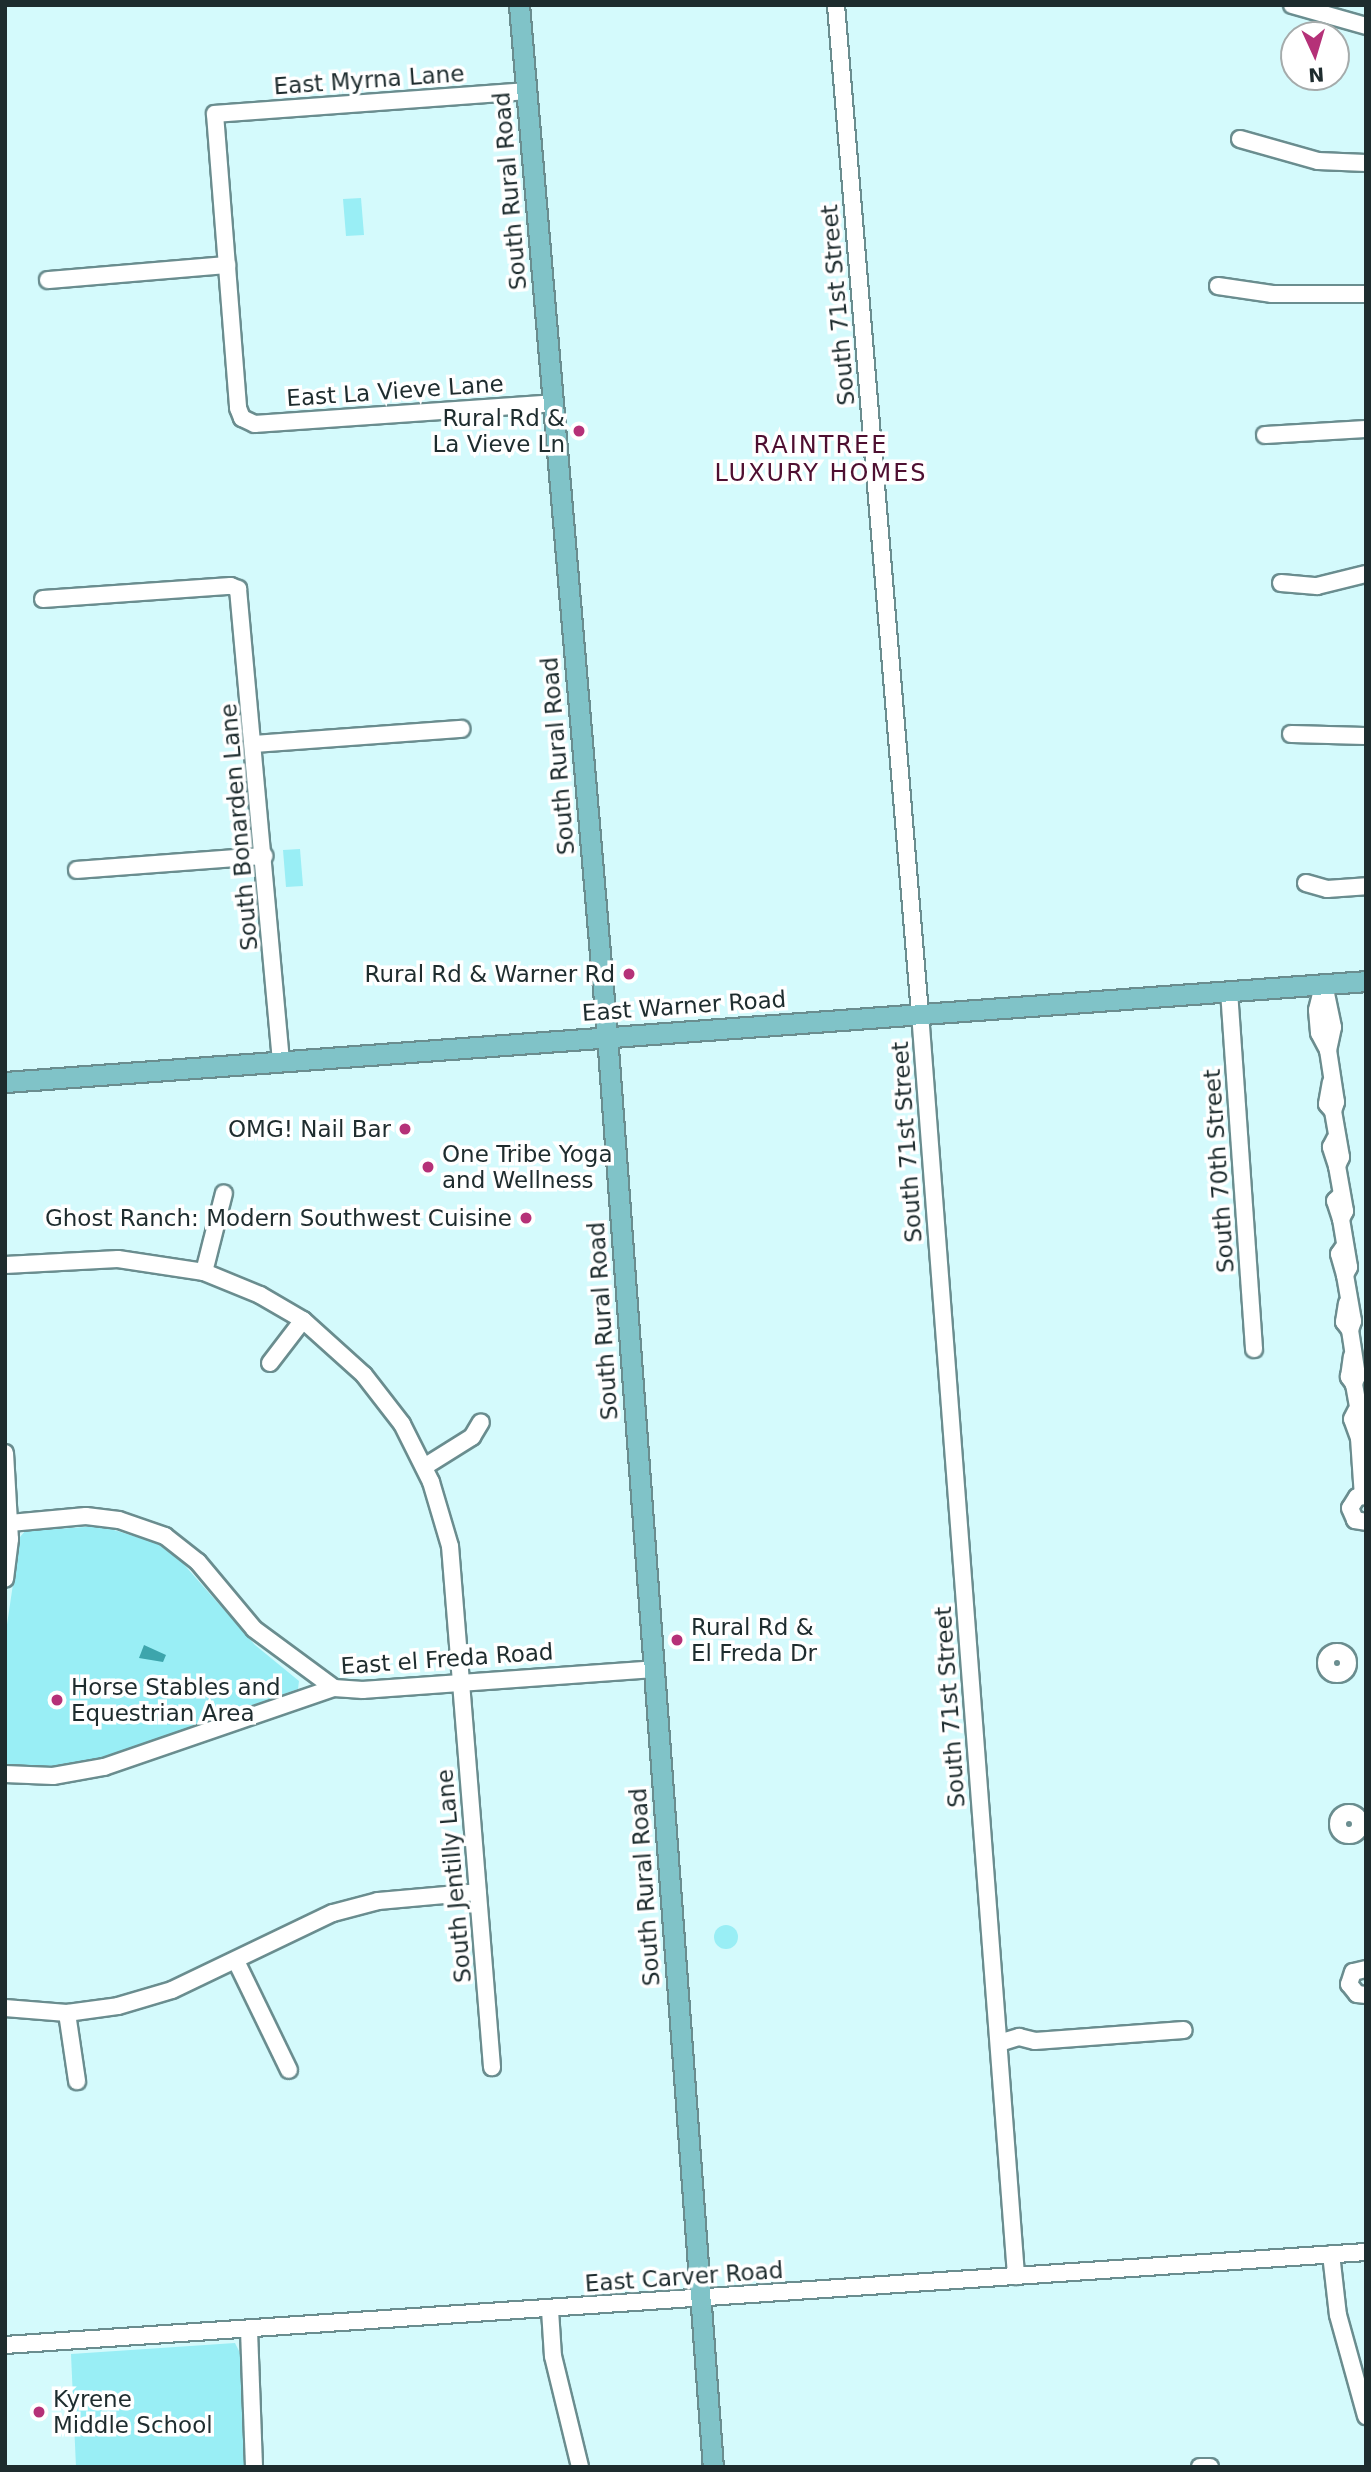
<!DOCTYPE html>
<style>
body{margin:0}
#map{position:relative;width:1371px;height:2472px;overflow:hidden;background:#d4fafc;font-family:"DejaVu Sans",sans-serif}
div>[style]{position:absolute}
.green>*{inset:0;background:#99eef5}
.round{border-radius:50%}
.water>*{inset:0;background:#3da5ac}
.roads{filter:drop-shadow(2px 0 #6a8d8f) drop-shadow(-2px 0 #6a8d8f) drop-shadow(0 2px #6a8d8f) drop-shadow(0 -2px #6a8d8f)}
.minor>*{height:16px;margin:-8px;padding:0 8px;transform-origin:8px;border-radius:8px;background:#fff}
.minor>.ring{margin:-8px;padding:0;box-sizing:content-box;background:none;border:16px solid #fff;border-radius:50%}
.major>*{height:19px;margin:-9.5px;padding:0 9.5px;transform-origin:9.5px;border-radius:9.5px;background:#80c3c8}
.dots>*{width:19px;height:19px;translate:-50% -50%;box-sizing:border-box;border:4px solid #fff;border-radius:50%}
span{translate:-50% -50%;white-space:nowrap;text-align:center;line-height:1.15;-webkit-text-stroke:7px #fff;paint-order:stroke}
.street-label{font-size:23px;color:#1e2c2e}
.poi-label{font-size:23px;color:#1e2c2e}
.right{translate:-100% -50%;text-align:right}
.left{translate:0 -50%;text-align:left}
.neighbourhood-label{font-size:24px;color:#4e0f31;letter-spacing:2px}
.frame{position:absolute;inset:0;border:7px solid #1e2c2e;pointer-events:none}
.north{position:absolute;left:1280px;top:21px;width:70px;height:70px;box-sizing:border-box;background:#fff;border:2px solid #a5abab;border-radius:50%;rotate:176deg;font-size:19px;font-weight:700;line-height:28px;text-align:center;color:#1e2c2e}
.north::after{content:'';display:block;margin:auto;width:24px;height:32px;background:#b53178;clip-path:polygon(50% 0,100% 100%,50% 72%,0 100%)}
</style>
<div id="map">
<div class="green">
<div style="clip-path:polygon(361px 198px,364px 235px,346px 236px,343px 199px)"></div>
<div style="clip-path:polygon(300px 849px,303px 886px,286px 887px,283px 850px)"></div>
<div style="clip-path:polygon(101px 1526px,156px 1543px,180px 1560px,255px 1645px,299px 1681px,298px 1689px,91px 1762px,46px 1768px,5px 1764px,5px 1638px,20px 1537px,25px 1531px)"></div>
<div class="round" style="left:714px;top:1925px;width:24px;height:24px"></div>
<div style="clip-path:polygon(235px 2343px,240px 2353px,247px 2467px,76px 2467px,71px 2354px)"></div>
</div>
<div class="water">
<div style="clip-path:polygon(144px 1645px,166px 1655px,163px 1662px,139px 1658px)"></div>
</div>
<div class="roads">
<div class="minor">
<div style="left:836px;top:5px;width:1011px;rotate:85.24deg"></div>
<div style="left:920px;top:1013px;width:1267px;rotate:85.65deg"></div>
<div style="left:1292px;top:5px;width:77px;rotate:15.8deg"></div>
<div style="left:527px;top:91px;width:313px;rotate:175.8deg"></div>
<div style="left:215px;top:114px;width:295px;rotate:85.5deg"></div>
<div style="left:238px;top:408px;width:11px;rotate:68deg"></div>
<div style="left:242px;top:418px;width:14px;rotate:25deg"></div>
<div style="left:255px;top:424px;width:298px;rotate:-4deg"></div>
<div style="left:1240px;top:139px;width:81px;rotate:15.8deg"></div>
<div style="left:1318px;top:161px;width:48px;rotate:2.4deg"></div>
<div style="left:48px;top:280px;width:180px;rotate:-4.8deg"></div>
<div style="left:1218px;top:286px;width:55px;rotate:8.4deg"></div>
<div style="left:1272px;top:294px;width:94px"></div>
<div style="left:1265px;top:435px;width:101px;rotate:-3.4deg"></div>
<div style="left:1281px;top:583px;width:36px;rotate:5deg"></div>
<div style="left:1317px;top:586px;width:50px;rotate:-13.8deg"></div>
<div style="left:43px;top:599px;width:188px;rotate:-4deg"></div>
<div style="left:231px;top:586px;width:8px;rotate:23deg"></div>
<div style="left:238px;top:589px;width:474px;rotate:84.8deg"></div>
<div style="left:1291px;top:734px;width:75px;rotate:1.5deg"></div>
<div style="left:255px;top:744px;width:207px;rotate:-4.2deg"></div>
<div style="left:77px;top:870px;width:188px;rotate:-4.3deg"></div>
<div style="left:1306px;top:883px;width:22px;rotate:16deg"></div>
<div style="left:1327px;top:889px;width:39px;rotate:-4deg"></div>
<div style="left:1324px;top:984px;width:44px;rotate:78.2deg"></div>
<div style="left:1333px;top:1027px;width:24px;rotate:102deg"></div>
<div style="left:1328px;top:1050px;width:53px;rotate:81.3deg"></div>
<div style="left:1336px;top:1102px;width:9px;rotate:108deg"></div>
<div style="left:1333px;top:1111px;width:9px;rotate:-131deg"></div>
<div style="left:1327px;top:1104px;width:22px;rotate:-80deg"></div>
<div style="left:1323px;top:986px;width:25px;rotate:104deg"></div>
<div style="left:1317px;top:1010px;width:23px;rotate:85deg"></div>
<div style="left:1319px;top:1033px;width:19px;rotate:62deg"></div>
<div style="left:1229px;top:991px;width:359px;rotate:86deg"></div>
<div style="left:1333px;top:1111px;width:47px;rotate:80.1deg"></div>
<div style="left:1341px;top:1157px;width:10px;rotate:114deg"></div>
<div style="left:1337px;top:1166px;width:20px;rotate:-108deg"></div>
<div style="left:1331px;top:1147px;width:9px;rotate:-63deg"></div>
<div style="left:1337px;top:1166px;width:46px;rotate:79.9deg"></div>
<div style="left:1345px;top:1211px;width:9px;rotate:117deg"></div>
<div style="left:1341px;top:1219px;width:19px;rotate:-108deg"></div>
<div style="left:1335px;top:1201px;width:7px;rotate:-45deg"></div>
<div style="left:1341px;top:1219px;width:49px;rotate:80.5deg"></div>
<div style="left:1349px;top:1267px;width:9px;rotate:117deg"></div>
<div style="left:1345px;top:1275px;width:22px;rotate:-106deg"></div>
<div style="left:1339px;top:1254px;width:7px;rotate:-56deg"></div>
<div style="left:5px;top:1265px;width:113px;rotate:-3deg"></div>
<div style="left:118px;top:1259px;width:87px;rotate:8.6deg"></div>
<div style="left:204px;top:1272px;width:61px;rotate:22.3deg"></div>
<div style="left:260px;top:1295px;width:50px;rotate:30.2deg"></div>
<div style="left:303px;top:1320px;width:82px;rotate:42deg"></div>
<div style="left:364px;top:1375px;width:62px;rotate:52.2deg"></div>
<div style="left:402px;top:1424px;width:65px;rotate:63.4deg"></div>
<div style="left:431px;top:1482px;width:67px;rotate:73.5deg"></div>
<div style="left:450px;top:1546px;width:523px;rotate:85.39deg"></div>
<div style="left:204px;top:1272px;width:81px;rotate:-75.8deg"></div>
<div style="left:1345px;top:1275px;width:47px;rotate:80.1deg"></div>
<div style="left:1353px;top:1321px;width:9px;rotate:108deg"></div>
<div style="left:1350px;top:1330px;width:10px;rotate:-127deg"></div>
<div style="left:1344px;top:1322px;width:19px;rotate:-81deg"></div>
<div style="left:1350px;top:1330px;width:47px;rotate:81.3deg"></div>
<div style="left:1357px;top:1376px;width:9px;rotate:111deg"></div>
<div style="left:1354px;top:1384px;width:9px;rotate:-126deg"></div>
<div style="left:1349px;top:1377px;width:21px;rotate:-82deg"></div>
<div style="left:270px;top:1363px;width:54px;rotate:-52.5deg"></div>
<div style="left:1354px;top:1384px;width:46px;rotate:79.9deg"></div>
<div style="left:1362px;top:1429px;width:9px;rotate:108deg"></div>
<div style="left:1359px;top:1438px;width:20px;rotate:-110deg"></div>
<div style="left:1352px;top:1419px;width:9px;rotate:-63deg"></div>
<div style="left:1359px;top:1438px;width:58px;rotate:86.1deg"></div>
<div style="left:5px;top:1453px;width:86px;rotate:86.7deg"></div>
<div style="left:10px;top:1539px;width:40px;rotate:97.1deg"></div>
<div style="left:424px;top:1467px;width:57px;rotate:-32deg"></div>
<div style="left:472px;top:1437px;width:17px;rotate:-59deg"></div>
<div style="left:1366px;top:1496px;width:9px;rotate:174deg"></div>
<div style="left:1357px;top:1497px;width:13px;rotate:122deg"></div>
<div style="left:1350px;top:1508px;width:13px;rotate:67deg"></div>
<div style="left:1355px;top:1520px;width:11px;rotate:10deg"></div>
<div style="left:10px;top:1523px;width:76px;rotate:-5.3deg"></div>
<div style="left:86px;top:1516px;width:33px;rotate:7deg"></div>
<div style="left:119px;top:1520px;width:49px;rotate:19.2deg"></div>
<div style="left:165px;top:1536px;width:42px;rotate:38.2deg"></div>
<div style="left:198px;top:1562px;width:87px;rotate:50.1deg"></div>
<div style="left:254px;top:1629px;width:99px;rotate:36.4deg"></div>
<div class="ring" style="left:1326px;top:1652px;width:6px;height:6px"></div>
<div style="left:5px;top:1774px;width:48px;rotate:2.4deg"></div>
<div style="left:53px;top:1776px;width:52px;rotate:-10deg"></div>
<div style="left:104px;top:1767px;width:243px;rotate:-19deg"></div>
<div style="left:334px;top:1688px;width:29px;rotate:4deg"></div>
<div style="left:363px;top:1690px;width:291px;rotate:-4.1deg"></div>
<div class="ring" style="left:1338px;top:1813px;width:6px;height:6px"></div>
<div style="left:236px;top:1961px;width:121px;rotate:64.1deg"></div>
<div style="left:1366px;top:1969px;width:13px;rotate:167deg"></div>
<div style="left:1353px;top:1972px;width:13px;rotate:108deg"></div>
<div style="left:1349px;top:1984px;width:13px;rotate:51deg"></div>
<div style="left:1357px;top:1994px;width:9px;rotate:6deg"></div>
<div style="left:5px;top:2008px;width:62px;rotate:4.6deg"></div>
<div style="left:67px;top:2013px;width:51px;rotate:-7.8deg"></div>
<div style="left:118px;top:2006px;width:56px;rotate:-16.5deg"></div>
<div style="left:172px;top:1990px;width:178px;rotate:-25.6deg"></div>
<div style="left:333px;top:1913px;width:47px;rotate:-14.9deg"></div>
<div style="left:378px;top:1901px;width:100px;rotate:-5.1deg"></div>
<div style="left:67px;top:2013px;width:69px;rotate:81.6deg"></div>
<div style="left:999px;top:2043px;width:21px;rotate:-17deg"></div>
<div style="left:1019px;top:2037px;width:16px;rotate:14deg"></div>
<div style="left:1035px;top:2041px;width:149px;rotate:-4.2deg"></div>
<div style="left:1331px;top:2254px;width:61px;rotate:83.5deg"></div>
<div style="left:1338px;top:2315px;width:105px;rotate:74.5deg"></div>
<div style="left:550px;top:2310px;width:46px;rotate:86.3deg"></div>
<div style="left:553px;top:2356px;width:114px;rotate:76.3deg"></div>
<div style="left:249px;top:2330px;width:137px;rotate:87.9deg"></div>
<div style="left:5px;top:2345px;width:1364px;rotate:-3.91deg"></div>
<div style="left:1200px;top:2467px;width:10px"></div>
</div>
<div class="major">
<div style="left:519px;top:5px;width:1034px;rotate:85.12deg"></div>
<div style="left:607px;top:1035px;width:1436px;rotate:85.77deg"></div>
<div style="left:5px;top:1082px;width:1365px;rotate:-4.24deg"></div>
</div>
</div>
<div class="dots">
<div style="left:579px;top:431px;background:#b53178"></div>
<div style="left:629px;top:974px;background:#b53178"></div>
<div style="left:405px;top:1129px;background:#b53178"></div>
<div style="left:428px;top:1167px;background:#b53178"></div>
<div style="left:526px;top:1218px;background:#b53178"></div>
<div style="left:677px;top:1640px;background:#b53178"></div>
<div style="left:57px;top:1700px;background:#b53178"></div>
<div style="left:39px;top:2412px;background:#b53178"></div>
</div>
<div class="street-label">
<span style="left:369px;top:80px;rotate:-4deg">East Myrna Lane</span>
<span style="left:510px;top:191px;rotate:-95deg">South Rural Road</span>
<span style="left:838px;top:305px;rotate:-95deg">South 71st Street</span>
<span style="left:395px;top:391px;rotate:-4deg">East La Vieve Lane</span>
<span style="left:558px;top:756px;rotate:-95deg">South Rural Road</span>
<span style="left:239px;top:827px;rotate:-95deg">South Bonarden Lane</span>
<span style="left:684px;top:1006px;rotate:-4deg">East Warner Road</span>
<span style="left:907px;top:1142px;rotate:-94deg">South 71st Street</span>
<span style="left:1219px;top:1171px;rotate:-94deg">South 70th Street</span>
<span style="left:603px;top:1321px;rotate:-94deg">South Rural Road</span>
<span style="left:447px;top:1659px;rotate:-4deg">East el Freda Road</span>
<span style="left:950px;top:1707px;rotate:-94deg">South 71st Street</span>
<span style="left:454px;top:1876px;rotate:-95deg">South Jentilly Lane</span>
<span style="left:645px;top:1887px;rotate:-94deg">South Rural Road</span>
<span style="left:684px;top:2277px;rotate:-4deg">East Carver Road</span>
</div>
<div class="poi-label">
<span class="right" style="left:565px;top:431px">Rural Rd &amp;<br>La Vieve Ln</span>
<span class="right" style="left:615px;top:974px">Rural Rd &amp; Warner Rd</span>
<span class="right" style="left:391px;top:1129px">OMG! Nail Bar</span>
<span class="left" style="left:442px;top:1167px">One Tribe Yoga<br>and Wellness</span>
<span class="right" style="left:512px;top:1218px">Ghost Ranch: Modern Southwest Cuisine</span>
<span class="left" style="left:691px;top:1640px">Rural Rd &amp;<br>El Freda Dr</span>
<span class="left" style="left:71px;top:1700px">Horse Stables and<br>Equestrian Area</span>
<span class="left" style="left:53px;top:2412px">Kyrene<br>Middle School</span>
</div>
<div class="neighbourhood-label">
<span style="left:821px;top:460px">RAINTREE<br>LUXURY HOMES</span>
</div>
<div class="frame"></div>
<div class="north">N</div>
</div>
